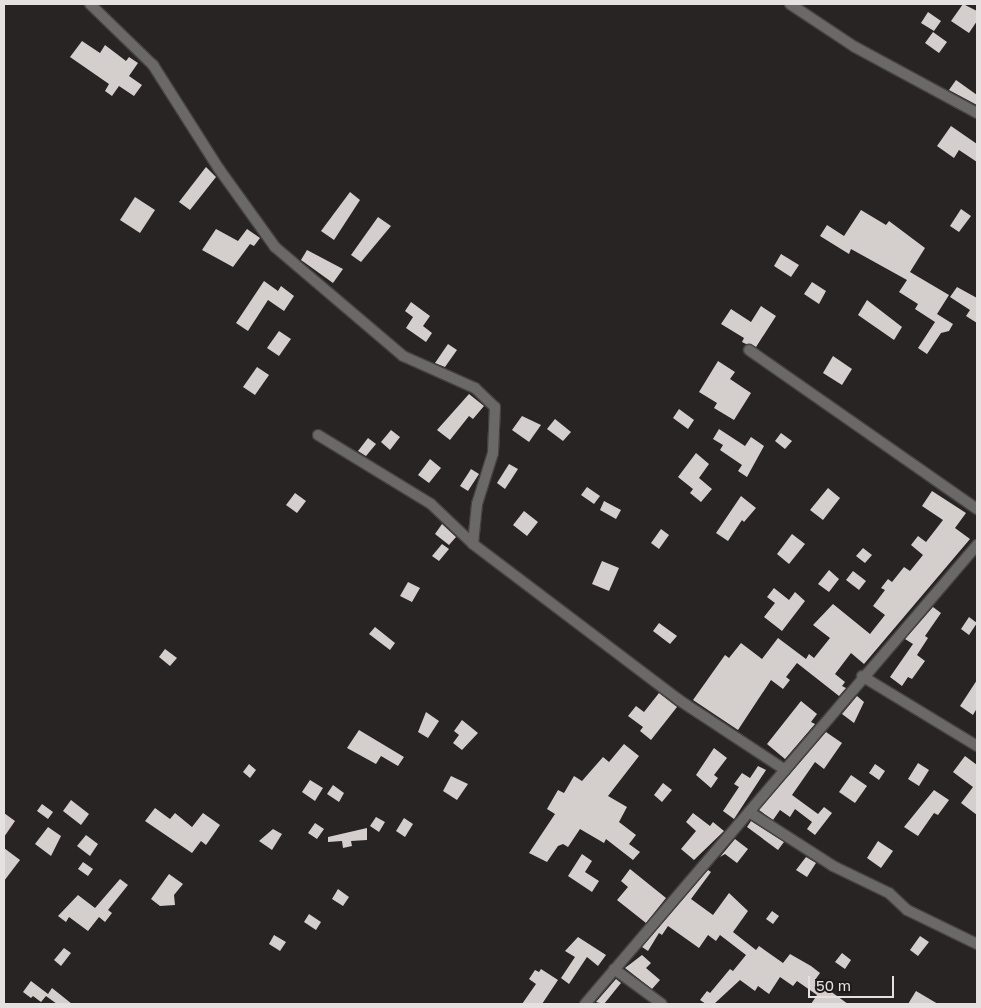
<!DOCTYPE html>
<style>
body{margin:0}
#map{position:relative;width:981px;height:1008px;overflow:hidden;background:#292424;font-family:"Golos Text",sans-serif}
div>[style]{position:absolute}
.building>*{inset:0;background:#d4cecd}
.roads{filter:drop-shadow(1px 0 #474242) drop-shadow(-1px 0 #474242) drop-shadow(0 1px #474242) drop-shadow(0 -1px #474242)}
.minor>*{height:10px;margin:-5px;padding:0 5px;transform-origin:5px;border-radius:5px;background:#6b6868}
span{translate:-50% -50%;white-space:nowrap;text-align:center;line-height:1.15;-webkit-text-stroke:5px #1f1b1a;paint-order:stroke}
.frame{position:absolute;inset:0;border:5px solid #e5e1e1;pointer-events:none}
.scale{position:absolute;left:808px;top:976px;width:86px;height:22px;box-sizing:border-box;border:2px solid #e5e1e1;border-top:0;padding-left:6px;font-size:15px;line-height:18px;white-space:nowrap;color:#e5e1e1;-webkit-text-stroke:4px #1f1b1a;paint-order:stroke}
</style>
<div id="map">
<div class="building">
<div style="clip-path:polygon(963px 4px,977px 11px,977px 21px,969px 33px,951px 21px)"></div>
<div style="clip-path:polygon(928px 12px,941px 21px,934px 31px,921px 23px)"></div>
<div style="clip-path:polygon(933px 32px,947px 42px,939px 53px,925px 43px)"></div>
<div style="clip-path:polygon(82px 41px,100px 53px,105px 45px,126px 61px,129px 57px,138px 63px,129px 76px,142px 85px,134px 96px,119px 86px,112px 96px,105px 91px,109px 84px,70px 57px)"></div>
<div style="clip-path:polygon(956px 80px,977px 95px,977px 105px,949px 90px)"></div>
<div style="clip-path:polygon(951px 126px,977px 144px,977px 162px,959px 150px,954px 158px,937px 146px)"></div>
<div style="clip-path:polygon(206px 167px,216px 177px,190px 210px,179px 202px)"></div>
<div style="clip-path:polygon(350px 192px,360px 200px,334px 240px,321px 231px)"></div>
<div style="clip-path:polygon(135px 197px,155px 210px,140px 233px,120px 220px)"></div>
<div style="clip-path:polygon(961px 209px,971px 216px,959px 232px,950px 226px)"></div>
<div style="clip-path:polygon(861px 210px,886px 225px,889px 221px,925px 248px,910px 272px,949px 295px,937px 314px,953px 324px,949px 331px,941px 333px,927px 354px,918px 348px,935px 322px,915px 309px,918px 304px,899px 292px,907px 280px,851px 249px,849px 254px,820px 236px,827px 225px,844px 236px)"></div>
<div style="clip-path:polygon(378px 217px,391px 226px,361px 262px,351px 255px)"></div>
<div style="clip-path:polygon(216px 229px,238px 241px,247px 229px,260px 238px,254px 246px,250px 244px,233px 267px,202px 250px)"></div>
<div style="clip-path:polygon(307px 250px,343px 269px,333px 283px,301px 260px)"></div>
<div style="clip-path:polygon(781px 254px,799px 265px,791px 277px,774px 266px)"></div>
<div style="clip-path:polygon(264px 281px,278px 291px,281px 286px,294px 296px,284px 311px,268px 300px,248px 331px,236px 323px)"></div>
<div style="clip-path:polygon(812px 282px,826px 291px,819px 304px,804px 294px)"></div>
<div style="clip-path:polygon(957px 287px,977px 298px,977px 323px,966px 316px,970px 310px,950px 297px)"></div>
<div style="clip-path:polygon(867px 300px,902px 327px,894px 340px,858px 315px)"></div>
<div style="clip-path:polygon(411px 302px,430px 316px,423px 326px,432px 333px,426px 342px,406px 328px,413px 317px,405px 311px)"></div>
<div style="clip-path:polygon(761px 306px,776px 316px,756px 347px,746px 344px,742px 342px,744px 338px,721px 324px,731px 309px,751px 322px)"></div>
<div style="clip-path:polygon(279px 331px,291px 339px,279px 356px,267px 348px)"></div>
<div style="clip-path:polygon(448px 344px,457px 350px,445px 367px,435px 363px)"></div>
<div style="clip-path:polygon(833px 356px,852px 369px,842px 385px,823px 373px)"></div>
<div style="clip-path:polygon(718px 361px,735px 372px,730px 379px,751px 393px,734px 420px,714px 408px,717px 403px,699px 392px)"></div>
<div style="clip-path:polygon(257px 367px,269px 375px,255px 395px,243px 387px)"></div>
<div style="clip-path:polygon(469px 394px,484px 406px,473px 419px,469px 416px,450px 440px,437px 430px)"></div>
<div style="clip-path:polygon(679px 409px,694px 420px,688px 429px,673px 418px)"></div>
<div style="clip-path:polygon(522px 416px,541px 425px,529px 442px,512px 430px)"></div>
<div style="clip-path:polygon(555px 419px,571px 432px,563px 441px,547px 429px)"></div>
<div style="clip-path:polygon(719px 429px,745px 446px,751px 437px,764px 446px,747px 477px,738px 471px,742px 465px,720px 450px,723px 445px,713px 439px)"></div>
<div style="clip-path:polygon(391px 430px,400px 437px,390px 450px,381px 442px)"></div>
<div style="clip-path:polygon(781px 433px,792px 441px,785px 449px,775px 441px)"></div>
<div style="clip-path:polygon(368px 438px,376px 444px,366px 456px,358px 451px)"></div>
<div style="clip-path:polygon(696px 453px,709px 464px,699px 478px,712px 489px,701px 502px,690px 493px,693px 489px,678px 477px)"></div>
<div style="clip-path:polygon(430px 459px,441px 468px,429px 483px,418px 475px)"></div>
<div style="clip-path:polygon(509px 464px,518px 469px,505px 489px,497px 483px)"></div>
<div style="clip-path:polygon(471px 469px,479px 474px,468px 491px,460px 486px)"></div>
<div style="clip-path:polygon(587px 487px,600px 496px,594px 504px,581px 495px)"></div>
<div style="clip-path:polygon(828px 488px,840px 498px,823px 520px,810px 510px)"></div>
<div style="clip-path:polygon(932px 491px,966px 513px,955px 528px,970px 539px,864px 664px,851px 653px,835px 674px,845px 682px,842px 686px,846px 688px,839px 696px,797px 663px,786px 677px,790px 680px,783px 689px,771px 680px,738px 730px,693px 700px,725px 655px,729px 658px,741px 643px,762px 659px,778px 638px,806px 659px,809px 654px,814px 658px,830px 638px,813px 625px,833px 604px,870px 634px,885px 615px,873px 606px,885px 590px,881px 588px,888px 579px,892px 582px,904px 567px,910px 571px,923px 555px,911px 545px,918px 536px,926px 542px,943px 520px,922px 506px)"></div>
<div style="clip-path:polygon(295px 493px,306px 501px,297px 513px,286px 505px)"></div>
<div style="clip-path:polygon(741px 496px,756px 508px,744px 522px,742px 520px,728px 541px,716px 533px)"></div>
<div style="clip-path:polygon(604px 501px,621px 510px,616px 519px,600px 510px)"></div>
<div style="clip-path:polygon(524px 511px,538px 522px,527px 536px,513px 525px)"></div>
<div style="clip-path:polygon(442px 524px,456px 537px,449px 545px,435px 534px)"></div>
<div style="clip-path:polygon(661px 529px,669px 535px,659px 549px,651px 543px)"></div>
<div style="clip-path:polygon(792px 534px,805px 544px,789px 564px,777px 554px)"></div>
<div style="clip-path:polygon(442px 544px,449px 549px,439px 561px,432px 556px)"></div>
<div style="clip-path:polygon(863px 548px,872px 555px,865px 563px,856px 556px)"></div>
<div style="clip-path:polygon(602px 561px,619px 568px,609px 591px,592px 584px)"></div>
<div style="clip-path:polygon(829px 570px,839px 579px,829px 592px,818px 584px)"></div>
<div style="clip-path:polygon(853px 571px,866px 581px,859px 590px,846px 580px)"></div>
<div style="clip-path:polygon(408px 582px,420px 588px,412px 602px,400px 596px)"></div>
<div style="clip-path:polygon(774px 588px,789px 600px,795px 592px,805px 601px,782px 631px,764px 617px,775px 603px,767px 597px)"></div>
<div style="clip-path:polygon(933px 607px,941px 613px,925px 636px,928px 638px,917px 655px,925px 661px,912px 679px,908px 677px,902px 686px,890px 677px,913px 644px,905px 639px)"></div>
<div style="clip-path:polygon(969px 617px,977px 623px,969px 635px,961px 629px)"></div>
<div style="clip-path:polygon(659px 623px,677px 636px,670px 644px,653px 631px)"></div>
<div style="clip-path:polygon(375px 627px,395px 643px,390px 650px,369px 634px)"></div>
<div style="clip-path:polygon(165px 649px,177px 658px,170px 666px,159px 657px)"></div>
<div style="clip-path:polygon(977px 680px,977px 708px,973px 715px,960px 706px)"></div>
<div style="clip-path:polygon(659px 693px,677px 707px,651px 740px,640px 731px,643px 727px,628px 716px,636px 706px,644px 712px)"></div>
<div style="clip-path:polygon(857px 696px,864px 702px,854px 723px,842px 714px)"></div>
<div style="clip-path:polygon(801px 701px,817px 714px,811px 722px,815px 724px,785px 759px,767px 744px)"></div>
<div style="clip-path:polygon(426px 712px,439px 721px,428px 738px,418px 732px)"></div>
<div style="clip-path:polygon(462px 720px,478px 733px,462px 750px,453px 743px,459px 735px,454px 731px)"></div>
<div style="clip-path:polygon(359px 730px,404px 757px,398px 766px,381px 756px,376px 764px,347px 748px)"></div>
<div style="clip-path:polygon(826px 732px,842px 743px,824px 769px,815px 762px,792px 795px,818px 814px,824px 807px,832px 813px,815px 835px,807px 829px,812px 822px,795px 809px,790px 817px,780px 810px,773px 820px,759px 810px)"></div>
<div style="clip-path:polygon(624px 744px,639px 756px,608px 796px,627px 807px,619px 822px,636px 835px,629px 844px,640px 852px,633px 860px,606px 839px,604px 843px,580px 829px,568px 847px,563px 844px,558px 846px,547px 862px,529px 853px,555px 814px,547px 809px,558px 790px,564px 793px,574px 776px,582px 781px,603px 757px,609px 762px)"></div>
<div style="clip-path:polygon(714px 748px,727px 758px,714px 775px,718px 778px,711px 788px,696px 775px)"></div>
<div style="clip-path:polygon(965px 756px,977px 765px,977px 815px,961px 803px,973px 787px,953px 772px)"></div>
<div style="clip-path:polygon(918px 763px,929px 770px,919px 786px,908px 779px)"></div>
<div style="clip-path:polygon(249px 764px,256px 770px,250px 778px,243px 772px)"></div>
<div style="clip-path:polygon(875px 764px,885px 771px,879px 780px,869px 773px)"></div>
<div style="clip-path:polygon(758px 766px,766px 770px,734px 819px,723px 811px,739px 787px,734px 784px,742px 773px,750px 778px)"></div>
<div style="clip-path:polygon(851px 775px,867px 786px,855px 803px,839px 792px)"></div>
<div style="clip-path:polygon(451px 776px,468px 784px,457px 800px,443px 791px)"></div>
<div style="clip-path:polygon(310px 780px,323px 788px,315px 801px,302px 792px)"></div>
<div style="clip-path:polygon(663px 783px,672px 790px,662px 802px,654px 795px)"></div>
<div style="clip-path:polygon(333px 785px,344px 793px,339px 802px,327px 794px)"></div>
<div style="clip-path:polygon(934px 790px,949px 800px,938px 815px,934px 813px,918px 836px,904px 827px)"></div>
<div style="clip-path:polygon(71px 800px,89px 814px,81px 825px,63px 811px)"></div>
<div style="clip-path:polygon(42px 804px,53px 812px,48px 819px,37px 811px)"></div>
<div style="clip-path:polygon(155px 808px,170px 819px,175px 813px,192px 827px,203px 813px,220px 825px,206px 845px,201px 841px,192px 853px,145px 821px)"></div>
<div style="clip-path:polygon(4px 813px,15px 821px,4px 837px)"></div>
<div style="clip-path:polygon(693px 813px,710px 826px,713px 822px,724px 831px,694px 860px,681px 849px,696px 831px,686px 822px)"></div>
<div style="clip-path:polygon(376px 817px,385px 822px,379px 832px,370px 826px)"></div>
<div style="clip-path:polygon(404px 818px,413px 824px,405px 837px,396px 831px)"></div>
<div style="clip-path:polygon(751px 821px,784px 842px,778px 850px,747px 827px)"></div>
<div style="clip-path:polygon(315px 823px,324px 829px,317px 839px,308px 833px)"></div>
<div style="clip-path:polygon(48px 827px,61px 836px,51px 856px,35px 844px)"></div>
<div style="clip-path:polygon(367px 828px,367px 840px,351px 841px,352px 846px,343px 848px,342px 841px,328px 842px,328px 837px)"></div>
<div style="clip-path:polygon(273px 829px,282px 834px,272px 850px,259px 841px)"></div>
<div style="clip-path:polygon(86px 835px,98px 844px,90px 856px,77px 846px)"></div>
<div style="clip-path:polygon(735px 839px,748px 849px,737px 863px,725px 854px,720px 857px)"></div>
<div style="clip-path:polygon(878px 841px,893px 851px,881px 868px,867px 858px)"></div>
<div style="clip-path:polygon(4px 848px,20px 860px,4px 881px)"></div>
<div style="clip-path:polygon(582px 854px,592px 861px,585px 872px,599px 881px,592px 892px,568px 876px)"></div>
<div style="clip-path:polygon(806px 857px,816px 863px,807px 877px,796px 870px)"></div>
<div style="clip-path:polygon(83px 862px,93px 869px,88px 876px,78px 869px)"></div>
<div style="clip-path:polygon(630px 869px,666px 898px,646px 923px,617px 900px,628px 887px,621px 881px)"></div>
<div style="clip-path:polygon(708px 870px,711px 872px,691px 899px,713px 915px,729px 893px,748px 911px,733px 932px,756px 950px,759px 946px,783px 963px,790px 954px,811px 966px,820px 973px,815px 980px,848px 1004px,811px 1004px,817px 995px,797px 981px,793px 986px,780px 977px,769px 994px,758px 986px,755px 991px,740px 980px,714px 1004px,706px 1004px,700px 1000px,707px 991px,710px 993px,730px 969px,733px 971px,746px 955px,720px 935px,716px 941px,708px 935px,699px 948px,668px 926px,662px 935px,659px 933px,648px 951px,642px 947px)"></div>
<div style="clip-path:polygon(169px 874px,183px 884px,174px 895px,175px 905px,160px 906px,151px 899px)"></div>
<div style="clip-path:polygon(120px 879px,128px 885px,108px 910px,112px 913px,105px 922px,99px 917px,88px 931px,69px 917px,66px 922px,58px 916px,78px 895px,95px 908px)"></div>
<div style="clip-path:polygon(338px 889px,349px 897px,343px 906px,332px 899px)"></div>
<div style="clip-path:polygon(772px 911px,779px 916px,773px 924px,766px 919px)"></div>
<div style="clip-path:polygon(309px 914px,321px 922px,316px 930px,304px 922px)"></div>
<div style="clip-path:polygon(274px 935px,286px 942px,280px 951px,269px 944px)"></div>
<div style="clip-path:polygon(920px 936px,929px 942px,918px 956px,910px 950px)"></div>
<div style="clip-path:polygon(578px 937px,606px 955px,598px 966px,587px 957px,569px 984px,561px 978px,575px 957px,565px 951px)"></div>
<div style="clip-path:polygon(64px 948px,71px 953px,61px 966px,54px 960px)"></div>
<div style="clip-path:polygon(842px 953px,851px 960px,845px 969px,835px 962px)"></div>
<div style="clip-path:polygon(642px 955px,651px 963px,646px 968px,660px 980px,652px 989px,625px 968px)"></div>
<div style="clip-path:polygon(541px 969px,558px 980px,542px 1004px,522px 1004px,536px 984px,529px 979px,535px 970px,539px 972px)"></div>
<div style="clip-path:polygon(616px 979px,621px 983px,604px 1004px,596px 1002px)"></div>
<div style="clip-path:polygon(31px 981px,48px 994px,52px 988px,72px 1004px,57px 1004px,46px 996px,41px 1002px,33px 996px,31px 998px,23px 992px)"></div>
<div style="clip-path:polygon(916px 991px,938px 1004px,908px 1004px)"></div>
</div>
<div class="roads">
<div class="minor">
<div style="left:90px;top:4px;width:88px;rotate:44.1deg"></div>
<div style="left:153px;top:65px;width:123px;rotate:57.6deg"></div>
<div style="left:219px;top:169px;width:96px;rotate:54.3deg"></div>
<div style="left:275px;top:247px;width:168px;rotate:40.4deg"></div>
<div style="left:403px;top:356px;width:79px;rotate:24deg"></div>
<div style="left:475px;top:388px;width:28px;rotate:44deg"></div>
<div style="left:495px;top:407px;width:46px;rotate:92.5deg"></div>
<div style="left:493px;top:453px;width:53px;rotate:107.4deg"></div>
<div style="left:477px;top:504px;width:40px;rotate:95.7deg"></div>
<div style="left:790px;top:4px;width:78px;rotate:33.5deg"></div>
<div style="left:855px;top:47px;width:139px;rotate:28.4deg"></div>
<div style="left:749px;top:350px;width:278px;rotate:34.9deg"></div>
<div style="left:318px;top:435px;width:132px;rotate:31.4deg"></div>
<div style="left:431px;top:504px;width:58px;rotate:43.6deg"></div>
<div style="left:473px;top:544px;width:258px;rotate:37.1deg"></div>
<div style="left:679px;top:700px;width:127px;rotate:33.4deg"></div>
<div style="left:862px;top:676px;width:135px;rotate:31.3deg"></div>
<div style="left:749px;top:812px;width:100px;rotate:32.7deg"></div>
<div style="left:833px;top:866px;width:62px;rotate:25.7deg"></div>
<div style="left:889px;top:893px;width:25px;rotate:43deg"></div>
<div style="left:907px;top:910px;width:78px;rotate:25.9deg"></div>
<div style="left:614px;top:969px;width:59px;rotate:36.1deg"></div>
<div style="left:585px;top:1004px;width:604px;rotate:-49.5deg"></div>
</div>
</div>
<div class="frame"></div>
<div class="scale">50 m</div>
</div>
